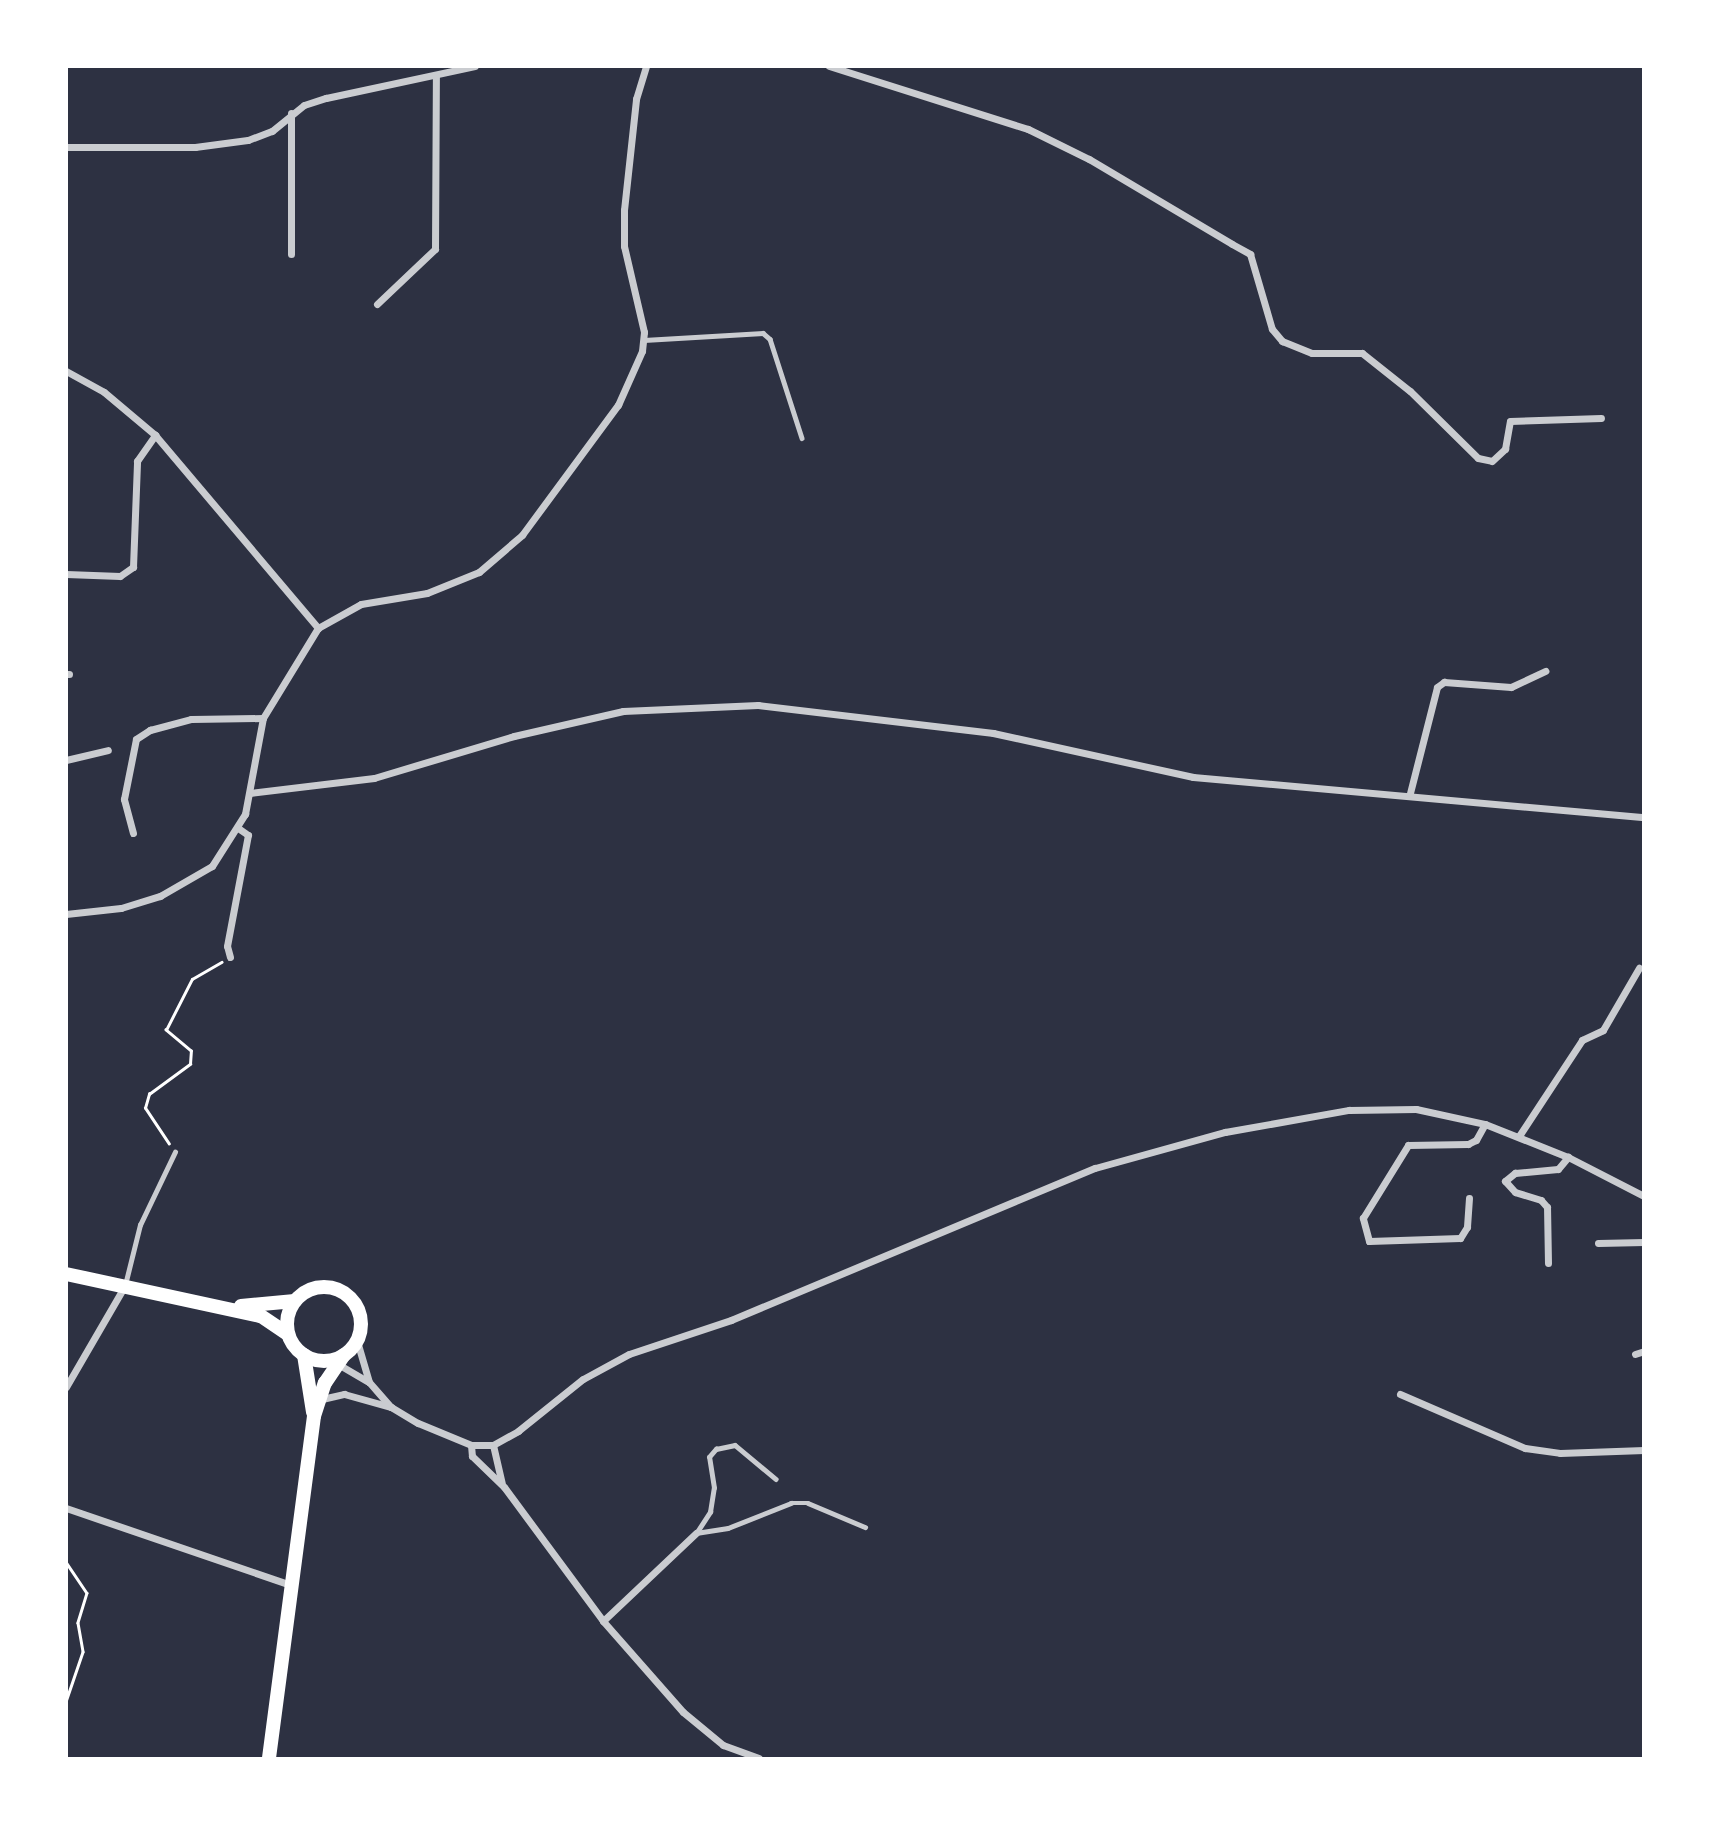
<!DOCTYPE html>
<style>
body{margin:0}
#map{position:relative;width:1710px;height:1825px;overflow:hidden;background:#2d3142;font-family:Commissioner,sans-serif}
div>[style]{position:absolute}
.path>*{height:2.5px;margin:-1.25px;padding:0 1.25px;transform-origin:1.25px;border-radius:1.25px;background:#fff}
.service>*{height:4.5px;margin:-2.25px;padding:0 2.25px;transform-origin:2.25px;border-radius:2.25px;background:#caccd0}
.minor>*{height:7px;margin:-3.5px;padding:0 3.5px;transform-origin:3.5px;border-radius:3.5px;background:#caccd0}
.secondary>*{height:14px;margin:-7px;padding:0 7px;transform-origin:7px;border-radius:7px;background:#fff}
.secondary>.ring{margin:-7px;padding:0;box-sizing:content-box;background:none;border:14px solid #fff;border-radius:50%}
span{translate:-50% -50%;white-space:nowrap;text-align:center;line-height:1.15;-webkit-text-stroke:7px #fff;paint-order:stroke}
.frame{position:absolute;inset:0;border:68px solid #fff;pointer-events:none}
</style>
<div id="map">
<div class="path">
<div style="left:169px;top:1144px;width:43px;rotate:-123.7deg"></div>
<div style="left:145px;top:1108px;width:15px;rotate:-74deg"></div>
<div style="left:149px;top:1094px;width:51px;rotate:-36.2deg"></div>
<div style="left:190px;top:1064px;width:13px;rotate:-86deg"></div>
<div style="left:191px;top:1051px;width:33px;rotate:-140deg"></div>
<div style="left:166px;top:1030px;width:57px;rotate:-63deg"></div>
<div style="left:192px;top:979px;width:34px;rotate:-30deg"></div>
<div style="left:66px;top:1562px;width:37px;rotate:56deg"></div>
<div style="left:87px;top:1593px;width:31px;rotate:107deg"></div>
<div style="left:78px;top:1623px;width:29px;rotate:80deg"></div>
<div style="left:83px;top:1652px;width:53px;rotate:108.8deg"></div>
</div>
<div class="service">
<div style="left:644px;top:340px;width:119px;rotate:-3.4deg"></div>
<div style="left:763px;top:333px;width:9px;rotate:41deg"></div>
<div style="left:770px;top:339px;width:104px;rotate:72.1deg"></div>
<div style="left:125px;top:1285px;width:62px;rotate:-76deg"></div>
<div style="left:140px;top:1225px;width:81px;rotate:-64.4deg"></div>
<div style="left:697px;top:1532px;width:24px;rotate:-57deg"></div>
<div style="left:710px;top:1512px;width:24px;rotate:-81deg"></div>
<div style="left:714px;top:1488px;width:31px;rotate:-99deg"></div>
<div style="left:709px;top:1457px;width:11px;rotate:-49deg"></div>
<div style="left:716px;top:1449px;width:19px;rotate:-12deg"></div>
<div style="left:735px;top:1445px;width:53px;rotate:39.7deg"></div>
<div style="left:696px;top:1533px;width:32px;rotate:-9deg"></div>
<div style="left:728px;top:1528px;width:68px;rotate:-21.6deg"></div>
<div style="left:791px;top:1503px;width:17px"></div>
<div style="left:808px;top:1503px;width:62px;rotate:22.8deg"></div>
</div>
<div class="minor">
<div style="left:829px;top:66px;width:209px;rotate:17.6deg"></div>
<div style="left:1028px;top:129px;width:68px;rotate:26.2deg"></div>
<div style="left:1089px;top:159px;width:166px;rotate:30.7deg"></div>
<div style="left:1232px;top:244px;width:21px;rotate:29deg"></div>
<div style="left:1250px;top:254px;width:78px;rotate:73.7deg"></div>
<div style="left:1272px;top:329px;width:16px;rotate:50deg"></div>
<div style="left:1282px;top:341px;width:32px;rotate:22deg"></div>
<div style="left:1312px;top:353px;width:50px"></div>
<div style="left:1362px;top:353px;width:61px;rotate:38.4deg"></div>
<div style="left:1410px;top:391px;width:95px;rotate:44.6deg"></div>
<div style="left:1478px;top:458px;width:14px;rotate:12deg"></div>
<div style="left:1492px;top:461px;width:18px;rotate:-43deg"></div>
<div style="left:1505px;top:449px;width:28px;rotate:-80deg"></div>
<div style="left:1510px;top:421px;width:91px;rotate:-1.9deg"></div>
<div style="left:66px;top:147px;width:129px"></div>
<div style="left:195px;top:147px;width:53px;rotate:-7.5deg"></div>
<div style="left:248px;top:140px;width:26px;rotate:-21deg"></div>
<div style="left:272px;top:131px;width:41px;rotate:-39.1deg"></div>
<div style="left:304px;top:105px;width:23px;rotate:-18deg"></div>
<div style="left:326px;top:98px;width:152px;rotate:-12.1deg"></div>
<div style="left:291px;top:254px;width:141px;rotate:-90deg"></div>
<div style="left:377px;top:304px;width:80px;rotate:-43.5deg"></div>
<div style="left:435px;top:249px;width:172px;rotate:-89.7deg"></div>
<div style="left:66px;top:371px;width:43px;rotate:28.9deg"></div>
<div style="left:104px;top:392px;width:67px;rotate:40.1deg"></div>
<div style="left:155px;top:435px;width:253px;rotate:49.8deg"></div>
<div style="left:66px;top:574px;width:54px;rotate:2.1deg"></div>
<div style="left:120px;top:576px;width:16px;rotate:-35deg"></div>
<div style="left:133px;top:567px;width:106px;rotate:-87.8deg"></div>
<div style="left:137px;top:461px;width:32px;rotate:-55deg"></div>
<div style="left:66px;top:674px;width:3px"></div>
<div style="left:66px;top:760px;width:43px;rotate:-13.4deg"></div>
<div style="left:250px;top:793px;width:125px;rotate:-6.9deg"></div>
<div style="left:374px;top:778px;width:146px;rotate:-16.7deg"></div>
<div style="left:514px;top:736px;width:112px;rotate:-12.9deg"></div>
<div style="left:623px;top:711px;width:135px;rotate:-2.5deg"></div>
<div style="left:758px;top:705px;width:237px;rotate:6.8deg"></div>
<div style="left:993px;top:733px;width:205px;rotate:12.4deg"></div>
<div style="left:1193px;top:777px;width:453px;rotate:5.1deg"></div>
<div style="left:1410px;top:793px;width:109px;rotate:-75.7deg"></div>
<div style="left:1437px;top:687px;width:9px;rotate:-36deg"></div>
<div style="left:1444px;top:682px;width:67px;rotate:4.3deg"></div>
<div style="left:1511px;top:687px;width:38px;rotate:-25deg"></div>
<div style="left:133px;top:833px;width:35px;rotate:-105deg"></div>
<div style="left:124px;top:799px;width:61px;rotate:-78.7deg"></div>
<div style="left:136px;top:739px;width:17px;rotate:-33deg"></div>
<div style="left:150px;top:730px;width:42px;rotate:-15deg"></div>
<div style="left:191px;top:719px;width:72px;rotate:-0.8deg"></div>
<div style="left:66px;top:914px;width:55px;rotate:-6.2deg"></div>
<div style="left:121px;top:908px;width:41px;rotate:-17.1deg"></div>
<div style="left:160px;top:896px;width:60px;rotate:-30deg"></div>
<div style="left:212px;top:866px;width:62px;rotate:-57.6deg"></div>
<div style="left:245px;top:814px;width:98px;rotate:-79.4deg"></div>
<div style="left:263px;top:718px;width:105px;rotate:-58.6deg"></div>
<div style="left:318px;top:628px;width:49px;rotate:-29.2deg"></div>
<div style="left:361px;top:604px;width:67px;rotate:-9.5deg"></div>
<div style="left:427px;top:593px;width:56px;rotate:-22deg"></div>
<div style="left:479px;top:572px;width:57px;rotate:-40.7deg"></div>
<div style="left:522px;top:535px;width:162px;rotate:-53.6deg"></div>
<div style="left:618px;top:405px;width:59px;rotate:-66deg"></div>
<div style="left:642px;top:351px;width:19px;rotate:-84deg"></div>
<div style="left:644px;top:332px;width:88px;rotate:-103.1deg"></div>
<div style="left:624px;top:246px;width:36px;rotate:-90deg"></div>
<div style="left:624px;top:210px;width:112px;rotate:-83.8deg"></div>
<div style="left:636px;top:99px;width:34px;rotate:-73deg"></div>
<div style="left:230px;top:957px;width:11px;rotate:-105deg"></div>
<div style="left:227px;top:946px;width:113px;rotate:-79.3deg"></div>
<div style="left:248px;top:835px;width:12px;rotate:-145deg"></div>
<div style="left:1519px;top:1136px;width:115px;rotate:-56.7deg"></div>
<div style="left:1582px;top:1040px;width:23px;rotate:-25deg"></div>
<div style="left:1603px;top:1030px;width:72px;rotate:-59.9deg"></div>
<div style="left:1469px;top:1198px;width:29px;rotate:94deg"></div>
<div style="left:1467px;top:1227px;width:13px;rotate:122deg"></div>
<div style="left:1460px;top:1238px;width:91px;rotate:178.1deg"></div>
<div style="left:1369px;top:1241px;width:24px;rotate:-105deg"></div>
<div style="left:1363px;top:1218px;width:86px;rotate:-58.3deg"></div>
<div style="left:1408px;top:1145px;width:60px;rotate:-1deg"></div>
<div style="left:1468px;top:1144px;width:9px;rotate:-27deg"></div>
<div style="left:1476px;top:1140px;width:18px;rotate:-61deg"></div>
<div style="left:1598px;top:1243px;width:46px;rotate:-1.2deg"></div>
<div style="left:1548px;top:1263px;width:56px;rotate:-91deg"></div>
<div style="left:1547px;top:1207px;width:9px;rotate:-131deg"></div>
<div style="left:1541px;top:1200px;width:27px;rotate:-163deg"></div>
<div style="left:1515px;top:1192px;width:15px;rotate:-132deg"></div>
<div style="left:1505px;top:1181px;width:13px;rotate:-39deg"></div>
<div style="left:1515px;top:1173px;width:43px;rotate:-5.3deg"></div>
<div style="left:1558px;top:1169px;width:16px;rotate:-50deg"></div>
<div style="left:357px;top:1341px;width:43px;rotate:73.7deg"></div>
<div style="left:369px;top:1382px;width:33px;rotate:49deg"></div>
<div style="left:391px;top:1407px;width:31px;rotate:31deg"></div>
<div style="left:418px;top:1423px;width:57px;rotate:22.5deg"></div>
<div style="left:471px;top:1445px;width:22px"></div>
<div style="left:493px;top:1445px;width:29px;rotate:-29deg"></div>
<div style="left:518px;top:1431px;width:83px;rotate:-38.7deg"></div>
<div style="left:583px;top:1379px;width:52px;rotate:-28.5deg"></div>
<div style="left:629px;top:1354px;width:108px;rotate:-18.4deg"></div>
<div style="left:731px;top:1320px;width:394px;rotate:-22.7deg"></div>
<div style="left:1095px;top:1168px;width:135px;rotate:-15.5deg"></div>
<div style="left:1225px;top:1132px;width:126px;rotate:-10.1deg"></div>
<div style="left:1349px;top:1110px;width:67px;rotate:-0.9deg"></div>
<div style="left:1416px;top:1109px;width:71px;rotate:12.3deg"></div>
<div style="left:1485px;top:1124px;width:89px;rotate:21.7deg"></div>
<div style="left:1568px;top:1157px;width:85px;rotate:27.2deg"></div>
<div style="left:1635px;top:1354px;width:9px;rotate:-18deg"></div>
<div style="left:331px;top:1360px;width:42px;rotate:30.3deg"></div>
<div style="left:66px;top:1387px;width:116px;rotate:-59.9deg"></div>
<div style="left:1400px;top:1394px;width:136px;rotate:23.4deg"></div>
<div style="left:1525px;top:1448px;width:35px;rotate:8deg"></div>
<div style="left:1560px;top:1453px;width:84px;rotate:-2deg"></div>
<div style="left:322px;top:1399px;width:23px;rotate:-13deg"></div>
<div style="left:344px;top:1394px;width:49px;rotate:15.5deg"></div>
<div style="left:471px;top:1445px;width:11px;rotate:85deg"></div>
<div style="left:472px;top:1456px;width:45px;rotate:44.1deg"></div>
<div style="left:504px;top:1487px;width:167px;rotate:53.5deg"></div>
<div style="left:603px;top:1621px;width:121px;rotate:48.7deg"></div>
<div style="left:683px;top:1712px;width:52px;rotate:39.5deg"></div>
<div style="left:723px;top:1745px;width:38px;rotate:20deg"></div>
<div style="left:493px;top:1445px;width:39px;rotate:77deg"></div>
<div style="left:66px;top:1508px;width:238px;rotate:18.9deg"></div>
<div style="left:603px;top:1621px;width:128px;rotate:-43.4deg"></div>
</div>
<div class="secondary">
<div style="left:66px;top:1274px;width:199px;rotate:12.2deg"></div>
<div style="left:261px;top:1316px;width:32px;rotate:34deg"></div>
<div class="ring" style="left:287px;top:1287px;width:60px;height:60px"></div>
<div style="left:241px;top:1306px;width:54px;rotate:-5.3deg"></div>
<div style="left:304px;top:1355px;width:58px;rotate:81deg"></div>
<div style="left:269px;top:1758px;width:345px;rotate:-82.5deg"></div>
<div style="left:314px;top:1416px;width:35px;rotate:-72deg"></div>
<div style="left:325px;top:1383px;width:34px;rotate:-56deg"></div>
</div>
<div class="frame"></div>
</div>
